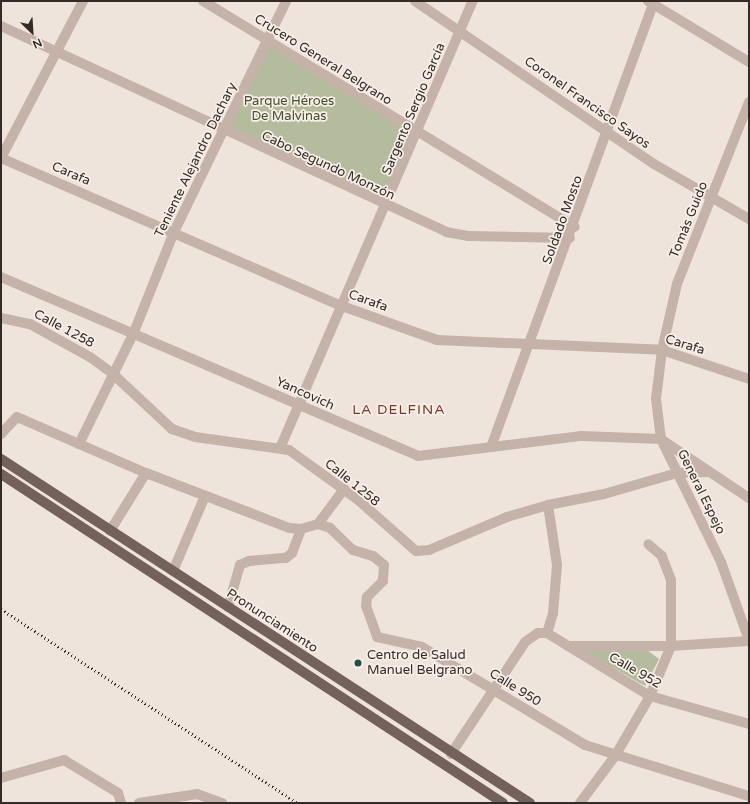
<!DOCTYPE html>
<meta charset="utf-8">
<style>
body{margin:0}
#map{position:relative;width:750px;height:804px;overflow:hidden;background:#efe4dc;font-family:"Varela Round",sans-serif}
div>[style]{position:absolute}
.green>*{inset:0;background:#b5bc9e}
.minor>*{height:10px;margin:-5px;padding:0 5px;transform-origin:5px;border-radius:5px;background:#c5b3aa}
.major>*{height:10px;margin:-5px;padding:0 5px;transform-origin:5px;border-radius:5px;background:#74615b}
.rail>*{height:3px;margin-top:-1.5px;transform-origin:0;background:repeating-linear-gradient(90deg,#342b28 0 1px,transparent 0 4px)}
.dots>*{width:11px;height:11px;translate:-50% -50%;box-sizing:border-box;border:2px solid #f7efe8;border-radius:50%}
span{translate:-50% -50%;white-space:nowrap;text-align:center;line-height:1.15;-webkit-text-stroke:3.5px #f7efe8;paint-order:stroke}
.street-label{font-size:13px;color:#342b28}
.park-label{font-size:13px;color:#464f2f}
.poi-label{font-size:13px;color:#342b28}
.left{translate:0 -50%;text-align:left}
.neighbourhood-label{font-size:14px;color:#78362c;letter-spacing:1px}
.frame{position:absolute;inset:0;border:2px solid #342b28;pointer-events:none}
.north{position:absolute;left:12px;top:12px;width:40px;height:40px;-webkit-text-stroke:3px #f7efe8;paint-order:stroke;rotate:155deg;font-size:11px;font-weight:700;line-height:16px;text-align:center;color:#342b28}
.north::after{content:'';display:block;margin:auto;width:14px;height:18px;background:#342b28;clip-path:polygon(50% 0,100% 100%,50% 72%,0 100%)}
</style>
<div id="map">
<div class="green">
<div style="clip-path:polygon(268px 41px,418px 133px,387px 207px,225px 132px)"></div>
<div style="clip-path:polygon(647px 650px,659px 659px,645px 686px,584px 651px)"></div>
</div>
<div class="minor">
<div style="left:203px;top:1px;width:435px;rotate:31.3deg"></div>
<div style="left:415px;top:1px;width:289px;rotate:34.3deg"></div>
<div style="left:654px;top:164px;width:110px;rotate:30.1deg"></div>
<div style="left:648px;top:1px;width:118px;rotate:31.1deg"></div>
<div style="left:1px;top:26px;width:490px;rotate:24.8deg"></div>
<div style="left:446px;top:232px;width:22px;rotate:10deg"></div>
<div style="left:468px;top:236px;width:102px;rotate:1.1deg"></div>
<div style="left:749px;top:102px;width:196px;rotate:111.6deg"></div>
<div style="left:677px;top:284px;width:68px;rotate:102.8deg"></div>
<div style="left:662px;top:350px;width:49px;rotate:97deg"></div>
<div style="left:656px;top:399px;width:40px;rotate:82.9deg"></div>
<div style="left:661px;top:439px;width:137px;rotate:64deg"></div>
<div style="left:721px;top:562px;width:83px;rotate:70.3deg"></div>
<div style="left:1px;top:158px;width:372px;rotate:23.5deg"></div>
<div style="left:342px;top:306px;width:101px;rotate:19.7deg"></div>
<div style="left:437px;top:340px;width:225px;rotate:2.5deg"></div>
<div style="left:662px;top:350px;width:92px;rotate:18.4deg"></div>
<div style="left:1px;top:158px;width:177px;rotate:-62.4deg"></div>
<div style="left:1px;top:277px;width:454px;rotate:23.2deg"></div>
<div style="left:418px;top:456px;width:165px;rotate:-7deg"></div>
<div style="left:582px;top:436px;width:79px;rotate:2.2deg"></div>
<div style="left:1px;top:318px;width:30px;rotate:12deg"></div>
<div style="left:30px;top:324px;width:68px;rotate:28.8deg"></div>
<div style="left:90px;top:357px;width:29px;rotate:36deg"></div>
<div style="left:113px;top:374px;width:81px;rotate:43deg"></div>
<div style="left:172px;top:429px;width:24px;rotate:19deg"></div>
<div style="left:195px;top:437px;width:95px;rotate:7.9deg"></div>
<div style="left:289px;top:450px;width:84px;rotate:35.8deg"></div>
<div style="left:357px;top:499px;width:79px;rotate:41.4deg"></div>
<div style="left:416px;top:551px;width:13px;rotate:-4deg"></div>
<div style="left:429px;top:550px;width:85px;rotate:-22.9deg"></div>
<div style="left:507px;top:517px;width:43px;rotate:-16.3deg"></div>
<div style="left:548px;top:505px;width:57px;rotate:-11.1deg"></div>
<div style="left:604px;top:494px;width:76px;rotate:-16deg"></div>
<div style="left:677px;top:473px;width:31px;rotate:-2deg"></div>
<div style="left:1px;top:434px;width:23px;rotate:-47deg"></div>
<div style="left:17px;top:417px;width:141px;rotate:23.5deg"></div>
<div style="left:662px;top:440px;width:105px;rotate:33.7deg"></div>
<div style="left:79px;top:444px;width:125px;rotate:-63.8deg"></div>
<div style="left:134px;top:332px;width:108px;rotate:-68.2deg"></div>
<div style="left:174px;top:232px;width:257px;rotate:-64.1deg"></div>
<div style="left:281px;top:446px;width:485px;rotate:-66.7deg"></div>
<div style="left:491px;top:447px;width:475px;rotate:-69.9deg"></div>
<div style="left:318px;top:524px;width:13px;rotate:18deg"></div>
<div style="left:330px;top:528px;width:32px;rotate:44deg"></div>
<div style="left:353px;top:550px;width:21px;rotate:17deg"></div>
<div style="left:373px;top:556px;width:14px;rotate:39deg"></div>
<div style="left:384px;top:565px;width:16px;rotate:94deg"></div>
<div style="left:383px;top:581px;width:23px;rotate:135deg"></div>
<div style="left:367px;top:597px;width:9px;rotate:96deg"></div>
<div style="left:366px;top:606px;width:33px;rotate:70deg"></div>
<div style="left:377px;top:637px;width:46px;rotate:12.5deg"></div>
<div style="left:422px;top:647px;width:190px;rotate:31deg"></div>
<div style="left:585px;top:745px;width:172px;rotate:17.3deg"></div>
<div style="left:110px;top:531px;width:68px;rotate:-58.2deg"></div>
<div style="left:146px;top:473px;width:153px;rotate:21deg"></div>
<div style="left:289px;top:528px;width:12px;rotate:5deg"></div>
<div style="left:301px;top:529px;width:18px;rotate:-16deg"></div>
<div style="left:318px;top:524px;width:44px;rotate:-53.4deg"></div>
<div style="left:173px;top:571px;width:82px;rotate:-66.9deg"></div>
<div style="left:228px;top:607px;width:44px;rotate:-74.1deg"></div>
<div style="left:240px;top:565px;width:10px;rotate:-24deg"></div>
<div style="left:249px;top:561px;width:37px;rotate:-5deg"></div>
<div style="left:286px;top:558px;width:8px;rotate:-40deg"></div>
<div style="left:292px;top:553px;width:26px;rotate:-69deg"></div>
<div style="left:547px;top:633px;width:21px;rotate:-73deg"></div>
<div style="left:553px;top:613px;width:48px;rotate:-85.2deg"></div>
<div style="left:557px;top:565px;width:61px;rotate:-98.5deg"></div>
<div style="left:568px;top:646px;width:103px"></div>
<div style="left:671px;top:646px;width:78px;rotate:-3.7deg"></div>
<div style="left:451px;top:754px;width:134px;rotate:-56.5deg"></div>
<div style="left:525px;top:642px;width:16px;rotate:-35deg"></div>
<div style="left:538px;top:633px;width:9px"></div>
<div style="left:547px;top:633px;width:121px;rotate:31.5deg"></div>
<div style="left:650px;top:696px;width:103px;rotate:15.8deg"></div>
<div style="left:1px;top:778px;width:66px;rotate:-15.9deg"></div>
<div style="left:64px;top:760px;width:63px;rotate:31.4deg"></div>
<div style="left:118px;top:793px;width:10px;rotate:73deg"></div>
<div style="left:139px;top:803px;width:59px;rotate:-8.8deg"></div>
<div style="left:197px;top:794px;width:27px;rotate:20deg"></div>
<div style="left:580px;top:803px;width:59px;rotate:-53.3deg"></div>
<div style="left:615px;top:756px;width:69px;rotate:-59.7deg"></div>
<div style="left:650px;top:696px;width:54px;rotate:-67.2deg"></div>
<div style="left:671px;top:646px;width:66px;rotate:-90deg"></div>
<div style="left:671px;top:580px;width:26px;rotate:-111deg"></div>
<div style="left:662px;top:556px;width:18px;rotate:-139deg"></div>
</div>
<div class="major">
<div style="left:1px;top:459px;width:631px;rotate:33.04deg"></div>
<div style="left:1px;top:474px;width:600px;rotate:33.24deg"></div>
</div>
<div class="rail">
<div style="left:1px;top:609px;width:355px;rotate:33.2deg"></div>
</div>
<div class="dots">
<div style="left:358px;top:663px;background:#23504e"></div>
</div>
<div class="street-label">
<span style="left:323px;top:60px;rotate:32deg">Crucero General Belgrano</span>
<span style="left:587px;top:103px;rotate:35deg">Coronel Francisco Sayos</span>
<span style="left:414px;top:109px;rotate:-67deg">Sargento Sergio García</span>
<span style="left:196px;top:160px;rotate:-64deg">Teniente Alejandro Dachary</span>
<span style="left:328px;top:166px;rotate:25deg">Cabo Segundo Monzón</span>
<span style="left:71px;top:174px;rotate:23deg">Carafa</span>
<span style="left:563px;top:220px;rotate:-70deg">Soldado Mosto</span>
<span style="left:689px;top:220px;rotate:-68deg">Tomás Guido</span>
<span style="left:368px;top:301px;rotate:20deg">Carafa</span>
<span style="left:64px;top:329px;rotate:28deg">Calle 1258</span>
<span style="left:685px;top:345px;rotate:17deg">Carafa</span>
<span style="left:305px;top:394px;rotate:24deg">Yancovich</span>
<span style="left:352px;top:483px;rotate:39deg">Calle 1258</span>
<span style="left:701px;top:492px;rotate:64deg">General Espejo</span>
<span style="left:272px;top:621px;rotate:33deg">Pronunciamiento</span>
<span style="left:635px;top:671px;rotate:30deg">Calle 952</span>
<span style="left:515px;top:688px;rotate:32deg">Calle 950</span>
</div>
<div class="park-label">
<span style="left:289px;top:109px">Parque Héroes<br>De Malvinas</span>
</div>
<div class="poi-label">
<span class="left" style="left:367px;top:663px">Centro de Salud<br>Manuel Belgrano</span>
</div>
<div class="neighbourhood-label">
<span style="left:399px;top:410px">LA DELFINA</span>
</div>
<div class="frame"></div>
<div class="north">N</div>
</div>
